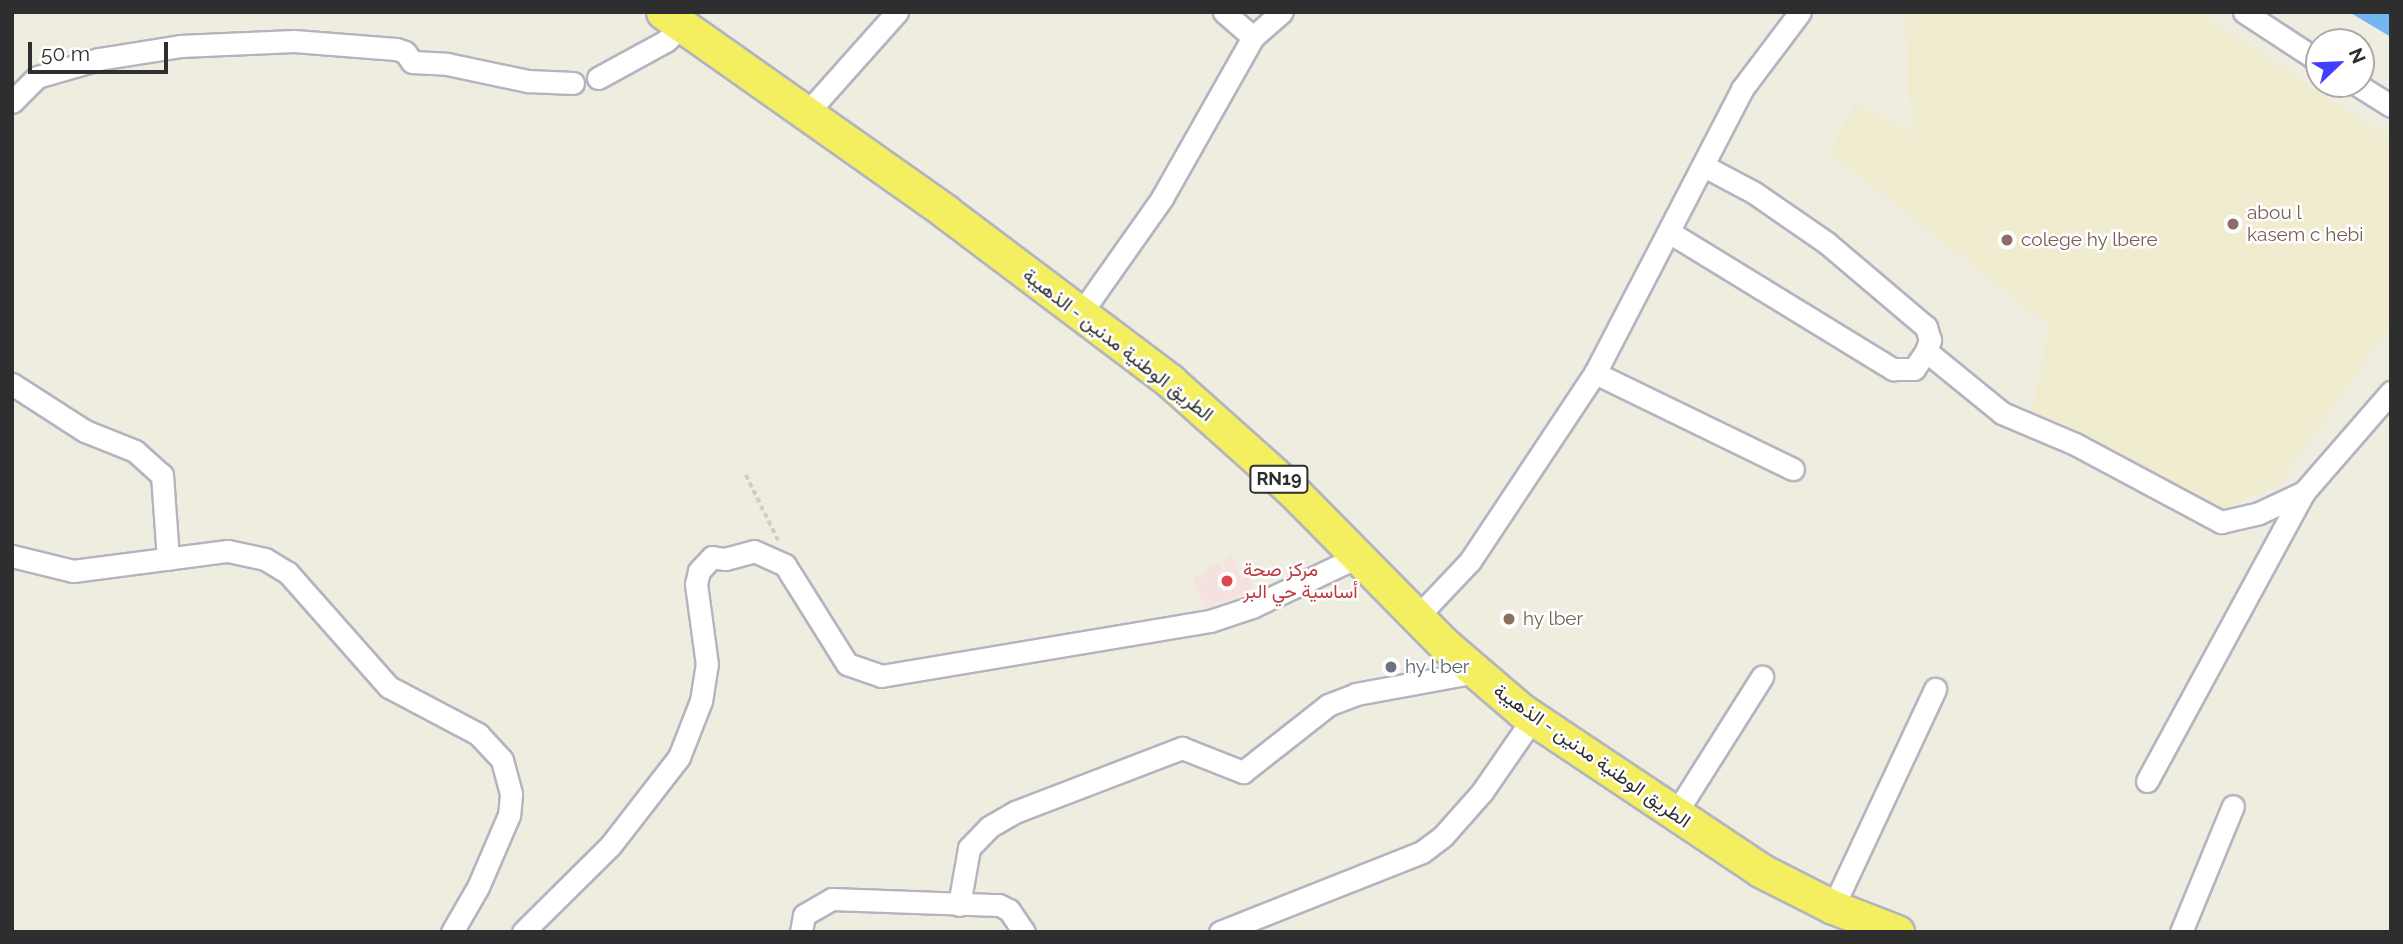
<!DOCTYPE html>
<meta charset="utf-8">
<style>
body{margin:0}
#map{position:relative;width:2403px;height:944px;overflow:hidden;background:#efece0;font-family:Raleway,Vazirmatn,sans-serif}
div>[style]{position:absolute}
.education>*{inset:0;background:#f0ecd0}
.medical>*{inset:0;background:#f5e2de}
.water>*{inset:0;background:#73b6f1}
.path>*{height:3.5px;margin-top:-1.75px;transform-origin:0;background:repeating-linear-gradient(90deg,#cdcdcd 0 5px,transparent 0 8.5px)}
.roads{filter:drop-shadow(2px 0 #b4b4c1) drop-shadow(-2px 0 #b4b4c1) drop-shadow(0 2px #b4b4c1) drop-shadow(0 -2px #b4b4c1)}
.street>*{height:21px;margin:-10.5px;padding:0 10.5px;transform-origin:10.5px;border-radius:10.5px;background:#fff}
.primary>*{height:33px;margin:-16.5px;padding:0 16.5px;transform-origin:16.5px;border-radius:16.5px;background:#f3ef61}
.dots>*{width:19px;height:19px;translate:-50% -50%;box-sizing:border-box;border:4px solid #fff;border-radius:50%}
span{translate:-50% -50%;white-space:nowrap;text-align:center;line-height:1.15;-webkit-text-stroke:5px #fff;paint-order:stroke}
.shield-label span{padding:2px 5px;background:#fff;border:2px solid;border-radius:5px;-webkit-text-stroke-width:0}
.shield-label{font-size:18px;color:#2e2e2e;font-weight:700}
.education-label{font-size:19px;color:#785e54}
.left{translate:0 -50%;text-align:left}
.street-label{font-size:19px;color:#2e2e2e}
.health-label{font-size:19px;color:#be3a42}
.worship-label{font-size:19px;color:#5b616d}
.frame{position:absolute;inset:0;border:14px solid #2e2e2e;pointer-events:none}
.north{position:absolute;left:2305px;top:28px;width:70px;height:70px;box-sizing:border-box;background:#fff;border:2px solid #ababab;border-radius:50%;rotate:67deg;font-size:19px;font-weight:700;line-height:28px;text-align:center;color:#2e2e2e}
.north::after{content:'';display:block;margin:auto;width:24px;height:32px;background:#4340fd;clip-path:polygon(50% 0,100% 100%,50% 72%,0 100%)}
.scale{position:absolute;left:28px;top:42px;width:140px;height:32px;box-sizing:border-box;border:4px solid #2e2e2e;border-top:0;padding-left:9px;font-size:21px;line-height:24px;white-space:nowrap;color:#2e2e2e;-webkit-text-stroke:5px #fff;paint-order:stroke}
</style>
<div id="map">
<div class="education">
<div style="clip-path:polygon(1905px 12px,2197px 12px,2391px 138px,2391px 325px,2278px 485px,2220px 511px,2031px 415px,2050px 326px,1829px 152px,1855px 104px,1911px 132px)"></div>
</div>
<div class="medical">
<div style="clip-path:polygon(1232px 555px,1241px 579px,1250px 576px,1253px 591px,1205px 608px,1193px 578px,1197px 573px,1203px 581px,1202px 571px,1219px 564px,1222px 571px,1227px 569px,1223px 560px)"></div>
</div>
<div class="water">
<div style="clip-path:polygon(2349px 12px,2391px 12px,2391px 37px)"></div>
</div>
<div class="path">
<div style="left:746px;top:475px;width:75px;rotate:63.8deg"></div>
</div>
<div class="roads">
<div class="street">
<div style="left:1224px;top:12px;width:38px;rotate:41deg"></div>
<div style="left:2244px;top:12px;width:90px;rotate:33.2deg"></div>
<div style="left:598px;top:78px;width:77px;rotate:-28.6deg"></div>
<div style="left:666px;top:41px;width:20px;rotate:-45deg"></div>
<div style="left:2356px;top:84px;width:41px;rotate:32.2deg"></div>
<div style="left:12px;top:102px;width:35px;rotate:-45deg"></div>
<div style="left:37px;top:77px;width:65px;rotate:-16.2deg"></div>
<div style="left:99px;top:59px;width:82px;rotate:-9.1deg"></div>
<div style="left:180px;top:46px;width:114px;rotate:-2.5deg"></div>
<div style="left:294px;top:41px;width:102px;rotate:4.5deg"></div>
<div style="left:396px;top:49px;width:9px;rotate:18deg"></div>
<div style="left:405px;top:52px;width:12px;rotate:55deg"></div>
<div style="left:412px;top:62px;width:35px;rotate:3deg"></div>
<div style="left:447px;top:64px;width:83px;rotate:11.9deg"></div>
<div style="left:528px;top:81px;width:45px;rotate:2.5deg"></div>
<div style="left:806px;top:114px;width:137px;rotate:-48.3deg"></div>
<div style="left:1669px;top:232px;width:263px;rotate:31.5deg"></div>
<div style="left:1893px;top:369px;width:21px"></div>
<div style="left:1914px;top:369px;width:22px;rotate:-56deg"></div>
<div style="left:1926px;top:351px;width:12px;rotate:-70deg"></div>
<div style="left:1930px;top:340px;width:14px;rotate:-107deg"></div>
<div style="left:1926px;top:327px;width:130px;rotate:-139.7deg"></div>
<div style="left:1827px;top:243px;width:90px;rotate:-145.4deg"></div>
<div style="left:1753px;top:192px;width:55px;rotate:-152deg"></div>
<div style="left:1081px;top:313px;width:141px;rotate:-54.8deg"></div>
<div style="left:1162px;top:198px;width:185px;rotate:-60.5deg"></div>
<div style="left:1253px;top:37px;width:38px;rotate:-41deg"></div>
<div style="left:1926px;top:351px;width:98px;rotate:39.2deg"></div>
<div style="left:2002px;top:413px;width:79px;rotate:23deg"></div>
<div style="left:2075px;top:444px;width:166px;rotate:28.1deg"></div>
<div style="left:2221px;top:522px;width:39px;rotate:-13deg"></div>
<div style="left:2259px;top:513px;width:50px;rotate:-25deg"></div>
<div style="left:1595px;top:373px;width:220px;rotate:25.9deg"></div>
<div style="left:12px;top:384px;width:87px;rotate:32.8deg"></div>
<div style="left:85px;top:431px;width:54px;rotate:21.8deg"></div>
<div style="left:135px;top:451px;width:36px;rotate:42deg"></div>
<div style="left:162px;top:475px;width:84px;rotate:85.9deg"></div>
<div style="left:12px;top:556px;width:63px;rotate:13.8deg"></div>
<div style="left:73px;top:571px;width:156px;rotate:-7.4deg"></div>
<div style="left:228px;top:551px;width:38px;rotate:12deg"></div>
<div style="left:265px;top:559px;width:27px;rotate:31deg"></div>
<div style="left:288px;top:573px;width:152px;rotate:48.5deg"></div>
<div style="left:389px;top:687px;width:101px;rotate:27.8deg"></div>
<div style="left:478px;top:734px;width:35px;rotate:47deg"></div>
<div style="left:502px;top:760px;width:35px;rotate:75deg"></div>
<div style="left:511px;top:794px;width:21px;rotate:95deg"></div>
<div style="left:509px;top:815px;width:78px;rotate:113.3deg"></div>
<div style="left:478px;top:887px;width:52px;rotate:120deg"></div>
<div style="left:1418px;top:616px;width:76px;rotate:-46.6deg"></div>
<div style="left:1470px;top:561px;width:226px;rotate:-56.4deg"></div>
<div style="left:1595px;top:373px;width:320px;rotate:-62.6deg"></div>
<div style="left:1742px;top:89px;width:96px;rotate:-53deg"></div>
<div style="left:2147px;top:781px;width:329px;rotate:-61.5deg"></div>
<div style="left:2304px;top:492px;width:133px;rotate:-49deg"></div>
<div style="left:1674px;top:816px;width:165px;rotate:-57.7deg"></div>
<div style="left:959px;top:905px;width:58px;rotate:-80deg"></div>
<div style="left:969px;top:848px;width:29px;rotate:-46deg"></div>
<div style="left:989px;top:827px;width:30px;rotate:-30deg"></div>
<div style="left:1015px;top:812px;width:179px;rotate:-21deg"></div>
<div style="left:1182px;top:748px;width:66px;rotate:21.5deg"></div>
<div style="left:1243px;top:772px;width:108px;rotate:-38.2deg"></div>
<div style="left:1328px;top:705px;width:30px;rotate:-21deg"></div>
<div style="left:1356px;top:694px;width:122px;rotate:-10.4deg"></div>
<div style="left:1833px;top:907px;width:241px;rotate:-64.9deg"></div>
<div style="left:523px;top:932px;width:122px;rotate:-44.7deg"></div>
<div style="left:610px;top:846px;width:113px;rotate:-52.2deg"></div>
<div style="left:679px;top:757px;width:60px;rotate:-68.6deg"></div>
<div style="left:701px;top:701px;width:36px;rotate:-81deg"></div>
<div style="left:707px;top:665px;width:82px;rotate:-97.7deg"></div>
<div style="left:696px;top:584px;width:13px;rotate:-77deg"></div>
<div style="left:699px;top:571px;width:19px;rotate:-47deg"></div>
<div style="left:712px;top:557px;width:13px;rotate:9deg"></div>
<div style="left:725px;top:559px;width:30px;rotate:-15deg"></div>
<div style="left:754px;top:551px;width:34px;rotate:24deg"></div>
<div style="left:785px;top:565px;width:117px;rotate:57.9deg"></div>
<div style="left:847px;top:664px;width:36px;rotate:19deg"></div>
<div style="left:881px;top:676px;width:334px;rotate:-9.5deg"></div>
<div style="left:1210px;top:621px;width:44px;rotate:-18.4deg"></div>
<div style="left:1252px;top:607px;width:114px;rotate:-25.4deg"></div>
<div style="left:801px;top:932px;width:17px;rotate:-80deg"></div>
<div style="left:804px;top:915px;width:32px;rotate:-30deg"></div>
<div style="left:832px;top:899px;width:167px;rotate:2.1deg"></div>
<div style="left:999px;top:905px;width:11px;rotate:27deg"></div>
<div style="left:1009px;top:910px;width:27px;rotate:56deg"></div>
<div style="left:1220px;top:932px;width:217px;rotate:-21.6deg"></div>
<div style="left:1422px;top:852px;width:26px;rotate:-37deg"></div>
<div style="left:1443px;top:836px;width:59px;rotate:-48.4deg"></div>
<div style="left:1482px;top:792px;width:90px;rotate:-55.4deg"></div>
<div style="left:2181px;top:932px;width:136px;rotate:-67.6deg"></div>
</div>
<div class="primary">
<div style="left:663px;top:12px;width:347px;rotate:35.2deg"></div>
<div style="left:946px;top:212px;width:281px;rotate:37deg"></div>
<div style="left:1170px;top:381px;width:164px;rotate:41.8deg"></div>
<div style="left:1292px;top:490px;width:218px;rotate:45.4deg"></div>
<div style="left:1445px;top:645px;width:101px;rotate:40.6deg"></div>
<div style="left:1522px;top:711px;width:286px;rotate:33.7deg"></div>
<div style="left:1760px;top:870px;width:82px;rotate:26.9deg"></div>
<div style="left:1833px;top:907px;width:69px;rotate:21.3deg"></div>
</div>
</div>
<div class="dots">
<div style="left:2233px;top:224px;background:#8d6e63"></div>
<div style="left:2007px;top:240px;background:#8d6e63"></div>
<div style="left:1227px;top:581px;background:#e0444e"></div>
<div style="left:1509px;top:619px;background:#8d6e63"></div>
<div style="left:1391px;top:667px;background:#6b7280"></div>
</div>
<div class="shield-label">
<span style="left:1279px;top:479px">RN19</span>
</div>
<div class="education-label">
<span class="left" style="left:2247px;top:224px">abou l<br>kasem c hebi</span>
<span class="left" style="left:2021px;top:240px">colege hy lbere</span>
<span class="left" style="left:1523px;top:619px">hy lber</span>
</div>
<div class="street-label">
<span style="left:1118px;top:345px;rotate:38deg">الطريق الوطنية مدنين - الذهيبة</span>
<span style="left:1592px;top:756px;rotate:35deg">الطريق الوطنية مدنين - الذهيبة</span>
</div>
<div class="health-label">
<span class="left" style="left:1243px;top:581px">مركز صحة<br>أساسية حي البر</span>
</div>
<div class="worship-label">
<span class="left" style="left:1405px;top:667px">hy l ber</span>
</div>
<div class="frame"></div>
<div class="north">N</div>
<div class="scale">50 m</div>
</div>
